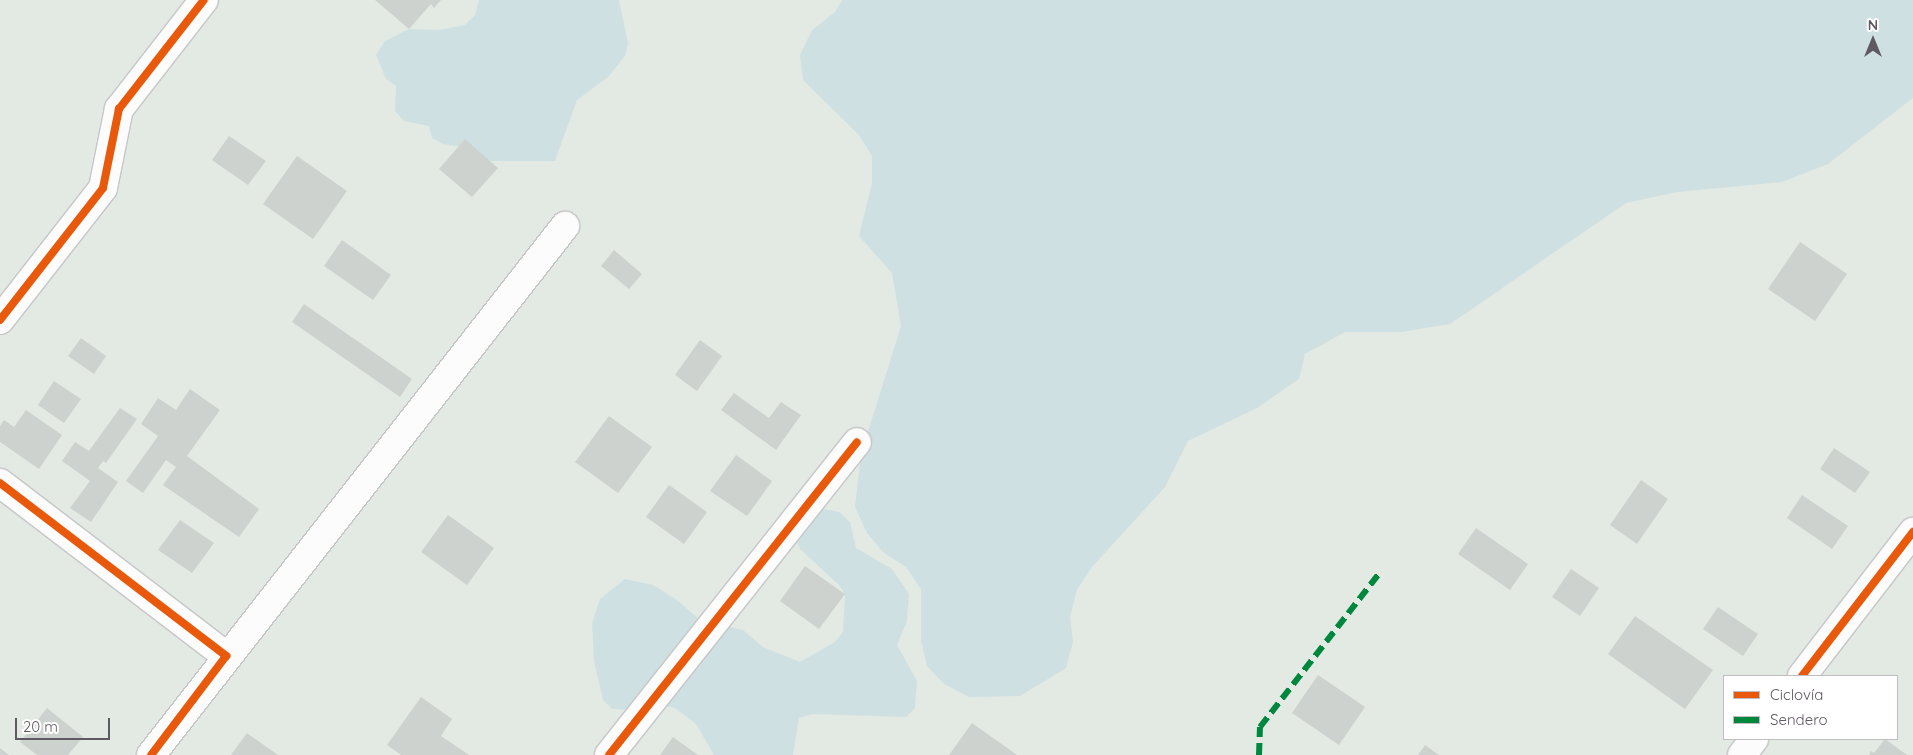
<!DOCTYPE html>
<meta charset="utf-8">
<style>
body{margin:0}
#map{position:relative;width:1913px;height:755px;overflow:hidden;background:#e3e9e3;font-family:Quicksand,sans-serif}
div>[style]{position:absolute}
.green>*{inset:0;background:#cfe0e2}
.building>*{inset:0;background:#ced2ce}
.roads{filter:drop-shadow(1px 0 #c6c6c7) drop-shadow(-1px 0 #c6c6c7) drop-shadow(0 1px #c6c6c7) drop-shadow(0 -1px #c6c6c7)}
.minor>*{height:28px;margin:-14px;padding:0 14px;transform-origin:14px;border-radius:14px;background:#fbfcfb}
.quiet>*{height:6px;margin-top:-3px;transform-origin:0;background:repeating-linear-gradient(90deg,#00873e 0 12px,transparent 0 18px)}
.cycleway>*{height:8px;margin:-4px;padding:0 4px;transform-origin:4px;border-radius:4px;background:#e8590c}
span{translate:-50% -50%;white-space:nowrap;text-align:center;line-height:1.15;-webkit-text-stroke:4.5px #fff;paint-order:stroke}
.legend{position:absolute;left:1723px;top:675px;width:175px;height:65px;box-sizing:border-box;background:#fff;border:1px solid #bfbdc0;margin:0;padding:6px 9px;list-style:none;font-size:15px;color:#5f5961}
.legend li{display:flex;align-items:center;gap:10px;height:25px}
.legend b{width:25px;border:1px solid #bfbdc0}
.north{position:absolute;left:1848px;top:15px;width:50px;height:50px;-webkit-text-stroke:4px #fff;paint-order:stroke;rotate:0deg;font-size:14px;font-weight:700;line-height:20px;text-align:center;color:#5f5961}
.north::after{content:'';display:block;margin:auto;width:18px;height:22px;background:#5f5961;clip-path:polygon(50% 0,100% 100%,50% 72%,0 100%)}
.scale{position:absolute;left:15px;top:718px;width:95px;height:22px;box-sizing:border-box;border:2px solid #5f5961;border-top:0;padding-left:6px;font-size:15px;line-height:18px;white-space:nowrap;color:#5f5961;-webkit-text-stroke:4px #fff;paint-order:stroke}
</style>
<div id="map">
<div class="green">
<div style="clip-path:polygon(479px 0,619px 0,628px 43px,625px 56px,608px 77px,577px 100px,555px 161px,491px 161px,468px 148px,443px 144px,432px 138px,429px 126px,404px 121px,395px 111px,396px 86px,386px 79px,376px 55px,385px 41px,409px 29px,439px 30px,465px 25px,475px 15px)"></div>
<div style="clip-path:polygon(842px 0,1913px 0,1913px 98px,1828px 164px,1782px 182px,1677px 192px,1626px 203px,1450px 324px,1401px 332px,1345px 332px,1305px 354px,1299px 379px,1257px 408px,1188px 441px,1165px 487px,1092px 567px,1077px 590px,1070px 617px,1073px 642px,1066px 668px,1020px 696px,969px 697px,944px 684px,927px 666px,921px 641px,921px 589px,906px 567px,884px 553px,867px 533px,855px 507px,861px 454px,901px 326px,892px 273px,859px 236px,872px 183px,872px 156px,859px 135px,803px 80px,800px 55px,812px 30px,835px 12px)"></div>
<div style="clip-path:polygon(814px 507px,839px 512px,850px 522px,856px 548px,892px 569px,909px 594px,907px 621px,897px 645px,917px 681px,915px 708px,906px 717px,812px 714px,799px 718px,793px 755px,714px 755px,696px 724px,675px 708px,662px 705px,637px 710px,612px 709px,603px 700px,594px 661px,592px 623px,600px 599px,625px 579px,653px 585px,677px 600px,700px 620px,743px 630px,763px 647px,800px 662px,835px 642px,843px 632px,845px 594px,839px 585px,800px 549px,795px 537px)"></div>
</div>
<div class="building">
<div style="clip-path:polygon(375px 0,441px 0,434px 8px,431px 4px,409px 29px)"></div>
<div style="clip-path:polygon(229px 136px,266px 161px,248px 185px,212px 160px)"></div>
<div style="clip-path:polygon(465px 139px,498px 168px,472px 197px,439px 169px)"></div>
<div style="clip-path:polygon(297px 156px,347px 191px,313px 239px,263px 204px)"></div>
<div style="clip-path:polygon(342px 240px,391px 275px,373px 300px,324px 266px)"></div>
<div style="clip-path:polygon(1800px 242px,1847px 274px,1815px 321px,1768px 289px)"></div>
<div style="clip-path:polygon(614px 250px,642px 274px,629px 289px,601px 266px)"></div>
<div style="clip-path:polygon(304px 304px,412px 379px,400px 397px,292px 322px)"></div>
<div style="clip-path:polygon(81px 338px,106px 356px,94px 374px,68px 356px)"></div>
<div style="clip-path:polygon(700px 340px,722px 356px,697px 391px,675px 375px)"></div>
<div style="clip-path:polygon(54px 381px,81px 399px,64px 423px,38px 405px)"></div>
<div style="clip-path:polygon(190px 389px,220px 410px,187px 456px,259px 509px,239px 537px,163px 485px,176px 467px,166px 460px,143px 493px,126px 481px,158px 436px,141px 424px,158px 398px,176px 410px)"></div>
<div style="clip-path:polygon(734px 393px,769px 418px,781px 402px,801px 415px,776px 450px,721px 410px)"></div>
<div style="clip-path:polygon(120px 408px,137px 419px,106px 463px,103px 461px,98px 468px,118px 482px,91px 522px,70px 508px,90px 481px,62px 461px,75px 442px,89px 451px)"></div>
<div style="clip-path:polygon(26px 410px,62px 435px,39px 469px,0 442px,0 426px,4px 420px,14px 427px)"></div>
<div style="clip-path:polygon(609px 416px,652px 447px,618px 493px,575px 462px)"></div>
<div style="clip-path:polygon(1834px 448px,1870px 472px,1855px 493px,1820px 469px)"></div>
<div style="clip-path:polygon(736px 455px,772px 481px,747px 516px,710px 491px)"></div>
<div style="clip-path:polygon(1641px 480px,1668px 499px,1637px 544px,1610px 525px)"></div>
<div style="clip-path:polygon(669px 485px,707px 512px,684px 544px,646px 517px)"></div>
<div style="clip-path:polygon(1802px 495px,1848px 526px,1832px 549px,1787px 518px)"></div>
<div style="clip-path:polygon(448px 515px,494px 548px,467px 585px,421px 552px)"></div>
<div style="clip-path:polygon(180px 520px,214px 543px,192px 573px,158px 550px)"></div>
<div style="clip-path:polygon(1476px 528px,1528px 564px,1510px 590px,1458px 554px)"></div>
<div style="clip-path:polygon(805px 566px,845px 594px,819px 629px,780px 601px)"></div>
<div style="clip-path:polygon(1571px 569px,1599px 588px,1580px 616px,1552px 597px)"></div>
<div style="clip-path:polygon(1718px 607px,1758px 634px,1743px 656px,1703px 629px)"></div>
<div style="clip-path:polygon(1635px 616px,1713px 670px,1685px 709px,1608px 654px)"></div>
<div style="clip-path:polygon(1318px 675px,1365px 707px,1339px 745px,1292px 713px)"></div>
<div style="clip-path:polygon(421px 697px,452px 719px,441px 736px,469px 755px,401px 755px,387px 745px)"></div>
<div style="clip-path:polygon(47px 708px,83px 737px,68px 755px,37px 755px,20px 742px)"></div>
<div style="clip-path:polygon(972px 723px,1017px 755px,949px 755px)"></div>
<div style="clip-path:polygon(247px 733px,278px 755px,231px 755px)"></div>
<div style="clip-path:polygon(673px 737px,698px 755px,660px 755px)"></div>
<div style="clip-path:polygon(1885px 739px,1907px 755px,1869px 755px,1871px 751px,1874px 753px)"></div>
<div style="clip-path:polygon(1425px 745px,1439px 755px,1418px 755px)"></div>
<div style="clip-path:polygon(0 748px,9px 755px,0 755px)"></div>
</div>
<div class="roads">
<div class="minor">
<div style="left:0;top:320px;width:167px;rotate:-52deg"></div>
<div style="left:103px;top:188px;width:81px;rotate:-78.6deg"></div>
<div style="left:119px;top:109px;width:138px;rotate:-52.1deg"></div>
<div style="left:0;top:483px;width:285px;rotate:37.4deg"></div>
<div style="left:1802px;top:676px;width:182px;rotate:-52.4deg"></div>
<div style="left:151px;top:755px;width:672px;rotate:-51.95deg"></div>
<div style="left:609px;top:755px;width:399px;rotate:-51.6deg"></div>
<div style="left:1742px;top:755px;width:20px;rotate:-53deg"></div>
</div>
</div>
<div class="quiet">
<div style="left:1259px;top:755px;width:28px;rotate:-88deg"></div>
<div style="left:1260px;top:727px;width:197px;rotate:-52.2deg"></div>
</div>
<div class="cycleway">
<div style="left:0;top:320px;width:167px;rotate:-52deg"></div>
<div style="left:103px;top:188px;width:81px;rotate:-78.6deg"></div>
<div style="left:119px;top:109px;width:138px;rotate:-52.1deg"></div>
<div style="left:0;top:483px;width:285px;rotate:37.4deg"></div>
<div style="left:226px;top:656px;width:124px;rotate:127.1deg"></div>
<div style="left:1802px;top:676px;width:182px;rotate:-52.4deg"></div>
<div style="left:609px;top:755px;width:399px;rotate:-51.6deg"></div>
</div>
<ul class="legend">
<li><b style="height:6px;background:#e8590c"></b>Ciclovía</li>
<li><b style="height:6px;background:#00873e"></b>Sendero</li>
</ul>
<div class="north">N</div>
<div class="scale">20 m</div>
</div>
